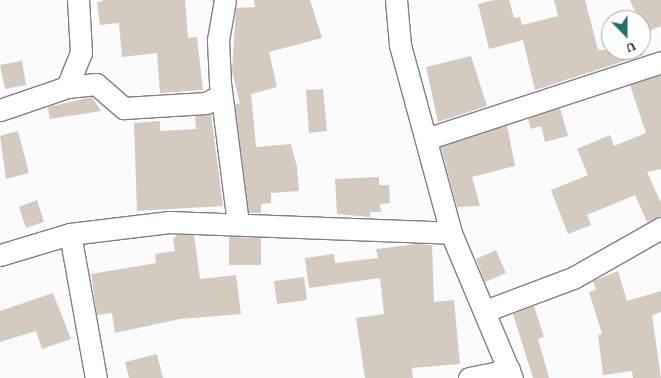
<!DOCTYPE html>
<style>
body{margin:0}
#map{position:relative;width:661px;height:378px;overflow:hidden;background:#fbfbfd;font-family:"Crimson Pro",serif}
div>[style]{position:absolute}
.building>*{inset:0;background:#d4cac0}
.roads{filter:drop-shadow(1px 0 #817e8a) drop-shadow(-1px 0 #817e8a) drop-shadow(0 1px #817e8a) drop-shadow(0 -1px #817e8a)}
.street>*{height:21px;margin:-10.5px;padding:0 10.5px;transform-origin:10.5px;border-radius:10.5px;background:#fff}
span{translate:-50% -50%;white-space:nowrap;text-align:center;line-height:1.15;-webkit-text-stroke:4px #fff;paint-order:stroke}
.north{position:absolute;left:601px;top:10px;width:50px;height:50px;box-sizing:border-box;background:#fff;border:1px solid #a5a4a6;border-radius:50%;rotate:158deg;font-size:14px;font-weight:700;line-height:20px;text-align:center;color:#1d1c20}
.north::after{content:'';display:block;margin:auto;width:18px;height:22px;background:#226e6f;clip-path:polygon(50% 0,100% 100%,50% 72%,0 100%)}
</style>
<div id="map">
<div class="building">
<div style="clip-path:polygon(104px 0,185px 0,188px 38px,197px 37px,203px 90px,160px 93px,157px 53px,122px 57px,119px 23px,100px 25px,97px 3px)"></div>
<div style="clip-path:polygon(254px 0,310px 0,322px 38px,269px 52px,277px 87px,251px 94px,256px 147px,291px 144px,297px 167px,299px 191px,271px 193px,271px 203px,261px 204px,261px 213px,249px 213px,235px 104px,240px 104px,232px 71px,236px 8px,255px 7px)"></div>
<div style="clip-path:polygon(494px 0,509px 0,514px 18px,520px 17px,522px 25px,558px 16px,554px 0,585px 0,598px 50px,641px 50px,643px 55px,535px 90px,523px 40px,489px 49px,478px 4px)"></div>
<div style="clip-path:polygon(630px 0,661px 0,661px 26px,644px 33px)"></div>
<div style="clip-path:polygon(471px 56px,487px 106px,438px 122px,426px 67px)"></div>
<div style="clip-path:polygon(22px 61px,26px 85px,5px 89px,0 65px)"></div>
<div style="clip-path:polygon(661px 75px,661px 169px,647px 172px,661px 203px,661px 216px,647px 222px,635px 195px,587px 215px,591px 225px,568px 234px,551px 190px,588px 175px,577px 149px,610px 135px,614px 146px,646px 133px,630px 85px)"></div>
<div style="clip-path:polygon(323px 89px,327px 131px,309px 133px,306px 90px)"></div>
<div style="clip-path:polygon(92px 97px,101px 111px,50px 119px,48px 107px)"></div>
<div style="clip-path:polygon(560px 108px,568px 136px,545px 142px,541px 126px,531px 129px,528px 119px)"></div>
<div style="clip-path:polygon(211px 114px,223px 206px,137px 211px,134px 123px,160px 121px,160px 131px,196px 129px,195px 116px)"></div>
<div style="clip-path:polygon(507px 125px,515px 166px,472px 177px,480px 206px,457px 207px,441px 147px)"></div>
<div style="clip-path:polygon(18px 131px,29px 173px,6px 179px,0 136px)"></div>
<div style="clip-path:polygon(379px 177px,379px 185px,389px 185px,390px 203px,380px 204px,381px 212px,370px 212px,370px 217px,337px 214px,335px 179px)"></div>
<div style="clip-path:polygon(37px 200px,44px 222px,26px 228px,19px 207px)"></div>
<div style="clip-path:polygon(177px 235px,194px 235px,200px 279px,236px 275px,241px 314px,180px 319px,115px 333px,112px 313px,97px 315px,91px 274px,156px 263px,155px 254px,175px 251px,173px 239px)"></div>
<div style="clip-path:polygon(229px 237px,261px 238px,261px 265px,229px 265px)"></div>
<div style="clip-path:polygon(417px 244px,432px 245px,434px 302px,454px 300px,460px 364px,412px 368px,413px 378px,365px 378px,356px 318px,384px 314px,380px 278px,309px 288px,305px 258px,334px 254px,335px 263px,378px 258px,376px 249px)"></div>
<div style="clip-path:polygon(496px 250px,506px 273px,485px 282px,476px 259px)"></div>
<div style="clip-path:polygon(618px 271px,627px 301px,661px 291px,661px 312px,652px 315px,661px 378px,633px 378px,632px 371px,603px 375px,598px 335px,602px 334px,589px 292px,596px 290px,593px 281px)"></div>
<div style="clip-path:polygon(304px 277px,307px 300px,277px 304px,274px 281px)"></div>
<div style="clip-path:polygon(53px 293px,71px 339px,42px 349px,36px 331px,0 342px,0 311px)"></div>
<div style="clip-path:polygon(534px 306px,544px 337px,538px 339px,549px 378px,533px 378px,513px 314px)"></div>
<div style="clip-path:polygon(157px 354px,163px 378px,129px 378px,125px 362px)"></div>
</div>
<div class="roads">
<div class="street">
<div style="left:225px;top:0;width:41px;rotate:99.9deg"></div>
<div style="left:218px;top:40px;width:43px;rotate:87.3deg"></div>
<div style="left:220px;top:83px;width:141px;rotate:82.7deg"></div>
<div style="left:396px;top:0;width:45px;rotate:84.9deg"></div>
<div style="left:400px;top:45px;width:195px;rotate:74.8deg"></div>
<div style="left:451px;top:233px;width:157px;rotate:67.2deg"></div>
<div style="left:67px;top:87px;width:37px;rotate:-68deg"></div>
<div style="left:81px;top:53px;width:53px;rotate:-93.2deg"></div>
<div style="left:0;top:110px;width:71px;rotate:-18.9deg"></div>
<div style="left:67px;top:87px;width:29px;rotate:-6deg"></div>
<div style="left:96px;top:84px;width:37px;rotate:41deg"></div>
<div style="left:124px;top:108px;width:82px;rotate:-3.5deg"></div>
<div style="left:206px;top:103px;width:17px;rotate:-28deg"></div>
<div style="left:426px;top:139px;width:247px;rotate:-18.1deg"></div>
<div style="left:70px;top:234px;width:146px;rotate:79.8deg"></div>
<div style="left:0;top:255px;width:73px;rotate:-16.7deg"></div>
<div style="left:70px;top:234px;width:100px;rotate:-6.9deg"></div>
<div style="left:169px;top:222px;width:282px;rotate:2.2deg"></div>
<div style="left:485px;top:311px;width:94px;rotate:-20.6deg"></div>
<div style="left:573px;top:278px;width:101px;rotate:-29.6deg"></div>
<div style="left:469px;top:378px;width:41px;rotate:-11.3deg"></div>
</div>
</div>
<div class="north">U</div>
</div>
